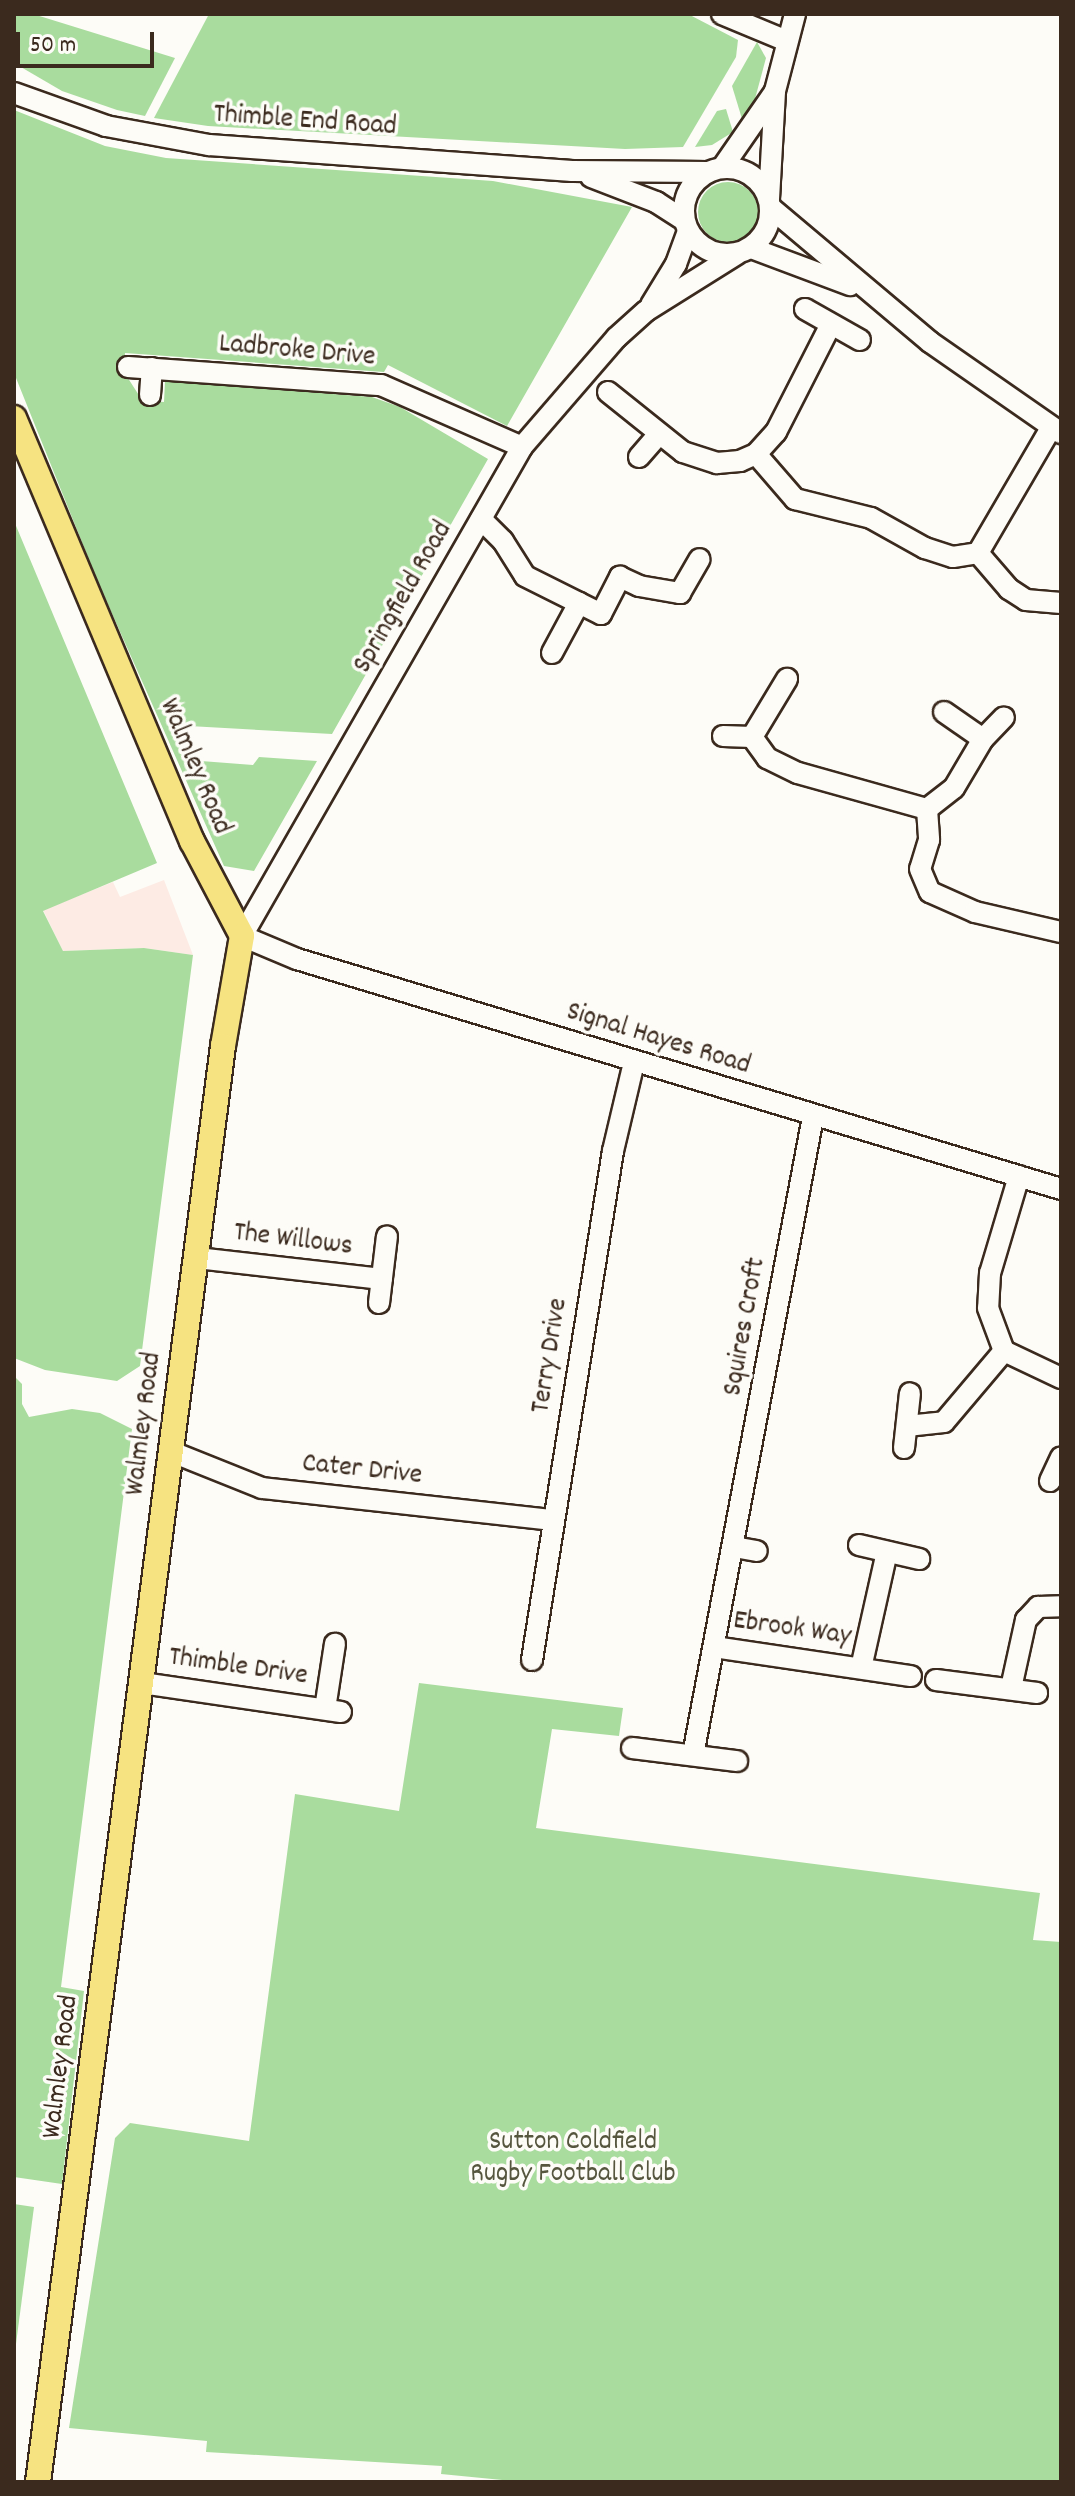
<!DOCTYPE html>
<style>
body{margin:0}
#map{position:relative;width:1075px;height:2496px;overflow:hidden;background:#fdfcf7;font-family:Dekko,sans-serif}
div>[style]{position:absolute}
.built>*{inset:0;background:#fdebe4}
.green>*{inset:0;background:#a9dc9e}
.round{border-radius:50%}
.roads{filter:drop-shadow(2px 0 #3b2a1e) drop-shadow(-2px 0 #3b2a1e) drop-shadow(0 2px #3b2a1e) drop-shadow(0 -2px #3b2a1e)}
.minor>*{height:20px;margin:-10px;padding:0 10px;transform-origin:10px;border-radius:10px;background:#fdfcf7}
.minor>.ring{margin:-10px;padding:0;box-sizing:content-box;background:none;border:20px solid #fdfcf7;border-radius:50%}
.major>*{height:24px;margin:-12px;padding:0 12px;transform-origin:12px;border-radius:12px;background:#f6e381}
span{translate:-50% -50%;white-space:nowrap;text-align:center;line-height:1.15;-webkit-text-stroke:7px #fdfcf7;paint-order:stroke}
.street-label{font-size:28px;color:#3b2a1e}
.park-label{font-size:28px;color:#56563e}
.frame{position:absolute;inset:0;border:16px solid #3b2a1e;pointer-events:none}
.scale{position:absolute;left:16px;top:32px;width:138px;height:36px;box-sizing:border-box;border:4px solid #3b2a1e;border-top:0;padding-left:10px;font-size:24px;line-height:28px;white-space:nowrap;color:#3b2a1e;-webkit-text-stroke:6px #fdfcf7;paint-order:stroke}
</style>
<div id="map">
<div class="built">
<div style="clip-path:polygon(164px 880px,193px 955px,144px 948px,63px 951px,43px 910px,113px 882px,120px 897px)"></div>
</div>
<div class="green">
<div style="clip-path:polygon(14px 14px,33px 14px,175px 58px,145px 116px,117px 110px,62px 91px,14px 63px)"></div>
<div style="clip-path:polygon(209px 14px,688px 14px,738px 40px,736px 57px,683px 147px,625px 149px,208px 126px,154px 118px)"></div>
<div style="clip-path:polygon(757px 42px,766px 58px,746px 132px,732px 86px)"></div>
<div style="clip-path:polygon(726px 109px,733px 132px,712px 145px,695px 147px,717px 111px)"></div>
<div style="clip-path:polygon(14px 110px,105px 146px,166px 158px,493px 181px,632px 207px,507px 426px,388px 365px,384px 372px,125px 353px,124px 372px,142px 400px,164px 402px,165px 381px,372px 397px,400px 407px,488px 459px,332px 734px,189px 726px,188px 760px,253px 765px,259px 757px,317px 761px,254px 871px,224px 866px,98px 582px,14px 373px)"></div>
<div class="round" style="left:698px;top:182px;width:60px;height:60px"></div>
<div style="clip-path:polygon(14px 521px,157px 863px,43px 911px,63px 951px,144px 948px,193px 955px,140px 1366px,117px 1381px,45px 1370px,14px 1358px)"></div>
<div style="clip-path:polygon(14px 1376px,22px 1384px,22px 1404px,29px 1417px,72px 1409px,100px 1413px,132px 1429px,61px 1987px,84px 1991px,62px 2184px,14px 2177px)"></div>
<div style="clip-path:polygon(419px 1683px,623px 1708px,619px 1736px,552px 1729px,536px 1828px,1040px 1893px,1033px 1940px,1061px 1942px,1061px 2482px,523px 2482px,441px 2474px,442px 2466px,206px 2452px,207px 2441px,69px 2428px,115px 2138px,130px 2123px,249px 2141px,295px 1794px,399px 1811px)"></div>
<div style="clip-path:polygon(14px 2204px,34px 2207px,14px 2359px)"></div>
</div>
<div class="roads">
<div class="minor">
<div style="left:722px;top:14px;width:70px;rotate:22.6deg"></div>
<div style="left:14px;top:93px;width:98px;rotate:19.7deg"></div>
<div style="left:106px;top:126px;width:105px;rotate:10.5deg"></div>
<div style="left:209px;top:145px;width:364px;rotate:4.1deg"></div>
<div style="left:572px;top:171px;width:136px;rotate:0.4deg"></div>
<div class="ring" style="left:684px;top:168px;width:66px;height:66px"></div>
<div style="left:722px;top:168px;width:91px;rotate:-55.3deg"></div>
<div style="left:591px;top:177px;width:70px;rotate:21deg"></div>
<div style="left:656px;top:202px;width:33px;rotate:33deg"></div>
<div style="left:769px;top:199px;width:108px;rotate:-86.8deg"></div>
<div style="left:775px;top:91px;width:80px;rotate:-75.4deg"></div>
<div style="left:771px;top:208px;width:208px;rotate:40.1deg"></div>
<div style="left:930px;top:342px;width:160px;rotate:34.8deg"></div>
<div style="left:751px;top:248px;width:106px;rotate:20.5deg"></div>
<div style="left:737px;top:254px;width:107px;rotate:147.9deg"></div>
<div style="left:646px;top:311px;width:40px;rotate:138deg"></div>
<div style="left:616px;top:338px;width:144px;rotate:130.8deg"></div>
<div style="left:522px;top:447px;width:563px;rotate:119.8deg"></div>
<div style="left:242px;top:936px;width:60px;rotate:22.7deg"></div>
<div style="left:297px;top:959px;width:798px;rotate:16.75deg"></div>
<div style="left:651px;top:305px;width:48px;rotate:-58.6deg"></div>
<div style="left:676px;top:264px;width:35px;rotate:-70deg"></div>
<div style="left:805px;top:309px;width:63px;rotate:29.4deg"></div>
<div style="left:128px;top:367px;width:254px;rotate:4.1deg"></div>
<div style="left:381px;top:385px;width:154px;rotate:23.7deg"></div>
<div style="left:608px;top:392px;width:96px;rotate:38.7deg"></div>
<div style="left:683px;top:452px;width:36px;rotate:18deg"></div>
<div style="left:717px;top:463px;width:23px;rotate:-5deg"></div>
<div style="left:740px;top:461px;width:17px;rotate:-24deg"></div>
<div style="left:756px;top:454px;width:30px;rotate:-48deg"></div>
<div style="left:776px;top:432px;width:121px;rotate:-63deg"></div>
<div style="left:150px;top:395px;width:27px;rotate:-86deg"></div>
<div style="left:756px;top:454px;width:60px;rotate:49.1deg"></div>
<div style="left:795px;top:499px;width:78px;rotate:14deg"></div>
<div style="left:871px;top:518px;width:62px;rotate:29.1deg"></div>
<div style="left:925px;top:548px;width:29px;rotate:18deg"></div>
<div style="left:953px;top:557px;width:25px;rotate:-9deg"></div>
<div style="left:978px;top:553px;width:145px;rotate:-59.7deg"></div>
<div style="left:639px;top:457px;width:28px;rotate:-49deg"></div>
<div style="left:481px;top:519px;width:31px;rotate:45deg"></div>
<div style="left:503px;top:541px;width:41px;rotate:57.8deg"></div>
<div style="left:525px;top:576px;width:85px;rotate:26.6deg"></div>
<div style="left:601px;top:614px;width:42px;rotate:-62.8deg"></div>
<div style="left:620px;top:577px;width:21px;rotate:25deg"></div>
<div style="left:639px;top:586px;width:42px;rotate:9.7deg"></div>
<div style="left:680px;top:593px;width:39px;rotate:-60deg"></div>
<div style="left:978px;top:553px;width:48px;rotate:49.3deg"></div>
<div style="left:1009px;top:589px;width:20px;rotate:33deg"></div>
<div style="left:1026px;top:600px;width:35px;rotate:5deg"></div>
<div style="left:552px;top:653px;width:57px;rotate:-61.6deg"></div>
<div style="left:944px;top:712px;width:47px;rotate:34.7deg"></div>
<div style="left:723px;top:736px;width:29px;rotate:2deg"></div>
<div style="left:752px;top:737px;width:68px;rotate:-58.9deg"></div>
<div style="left:752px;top:737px;width:26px;rotate:54deg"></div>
<div style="left:767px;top:758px;width:34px;rotate:26deg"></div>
<div style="left:798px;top:773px;width:134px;rotate:15.6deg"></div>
<div style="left:927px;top:809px;width:31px;rotate:86deg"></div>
<div style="left:929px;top:840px;width:30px;rotate:107deg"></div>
<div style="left:920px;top:869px;width:25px;rotate:67deg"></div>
<div style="left:930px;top:892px;width:49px;rotate:24deg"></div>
<div style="left:975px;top:912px;width:88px;rotate:13.1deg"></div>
<div style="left:927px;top:809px;width:34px;rotate:-38deg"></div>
<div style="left:954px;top:788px;width:57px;rotate:-59.4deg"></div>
<div style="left:983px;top:739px;width:30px;rotate:-46deg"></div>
<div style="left:1019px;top:1176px;width:101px;rotate:106.6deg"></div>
<div style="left:990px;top:1273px;width:35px;rotate:93deg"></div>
<div style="left:988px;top:1308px;width:46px;rotate:69.6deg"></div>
<div style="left:1004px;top:1351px;width:63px;rotate:25.3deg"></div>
<div style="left:197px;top:1258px;width:186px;rotate:6.5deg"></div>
<div style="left:379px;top:1303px;width:67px;rotate:-83.2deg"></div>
<div style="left:907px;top:1426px;width:37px;rotate:-6deg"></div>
<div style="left:944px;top:1422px;width:93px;rotate:-49.8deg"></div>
<div style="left:904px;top:1448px;width:55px;rotate:-83.8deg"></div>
<div style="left:172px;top:1452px;width:97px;rotate:21.8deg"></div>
<div style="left:262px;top:1488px;width:292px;rotate:6.3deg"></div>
<div style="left:1050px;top:1481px;width:26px;rotate:-65deg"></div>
<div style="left:859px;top:1545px;width:62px;rotate:13.1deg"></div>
<div style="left:734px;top:1547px;width:23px;rotate:10deg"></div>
<div style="left:714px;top:1647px;width:199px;rotate:8.4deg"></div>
<div style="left:532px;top:1660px;width:515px;rotate:-80.96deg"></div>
<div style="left:613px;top:1151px;width:91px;rotate:-76.7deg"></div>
<div style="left:861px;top:1668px;width:119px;rotate:-77.4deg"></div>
<div style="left:936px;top:1680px;width:102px;rotate:7.3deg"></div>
<div style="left:142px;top:1683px;width:201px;rotate:8.3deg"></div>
<div style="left:1011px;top:1688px;width:70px;rotate:-77.6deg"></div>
<div style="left:1026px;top:1620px;width:18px;rotate:-47deg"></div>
<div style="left:1038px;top:1607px;width:23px;rotate:-2deg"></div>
<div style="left:325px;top:1709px;width:66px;rotate:-81.3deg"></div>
<div style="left:632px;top:1748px;width:106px;rotate:7.1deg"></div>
<div style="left:693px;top:1755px;width:649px;rotate:-79.35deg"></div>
</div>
<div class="major">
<div style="left:14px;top:418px;width:459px;rotate:67.2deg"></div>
<div style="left:192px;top:841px;width:107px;rotate:62.2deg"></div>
<div style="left:242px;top:936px;width:112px;rotate:99.8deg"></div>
<div style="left:223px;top:1046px;width:1448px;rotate:97.34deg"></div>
</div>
</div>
<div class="street-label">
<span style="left:305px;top:122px;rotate:4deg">Thimble End Road</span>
<span style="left:297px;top:352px;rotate:5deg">Ladbroke Drive</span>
<span style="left:404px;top:598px;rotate:-60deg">Springfield Road</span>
<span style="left:194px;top:767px;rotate:67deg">Walmley Road</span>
<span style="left:658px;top:1040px;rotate:17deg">Signal Hayes Road</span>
<span style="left:293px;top:1241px;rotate:7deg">The Willows</span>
<span style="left:746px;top:1327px;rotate:-80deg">Squires Croft</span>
<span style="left:551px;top:1356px;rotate:-81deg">Terry Drive</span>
<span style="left:145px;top:1424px;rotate:-83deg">Walmley Road</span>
<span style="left:362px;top:1471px;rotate:6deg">Cater Drive</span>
<span style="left:792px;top:1630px;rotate:8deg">Ebrook Way</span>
<span style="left:238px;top:1668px;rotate:8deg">Thimble Drive</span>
<span style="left:62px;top:2067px;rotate:-83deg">Walmley Road</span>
</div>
<div class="park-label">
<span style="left:573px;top:2159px">Sutton Coldfield<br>Rugby Football Club</span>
</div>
<div class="frame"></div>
<div class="scale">50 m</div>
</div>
